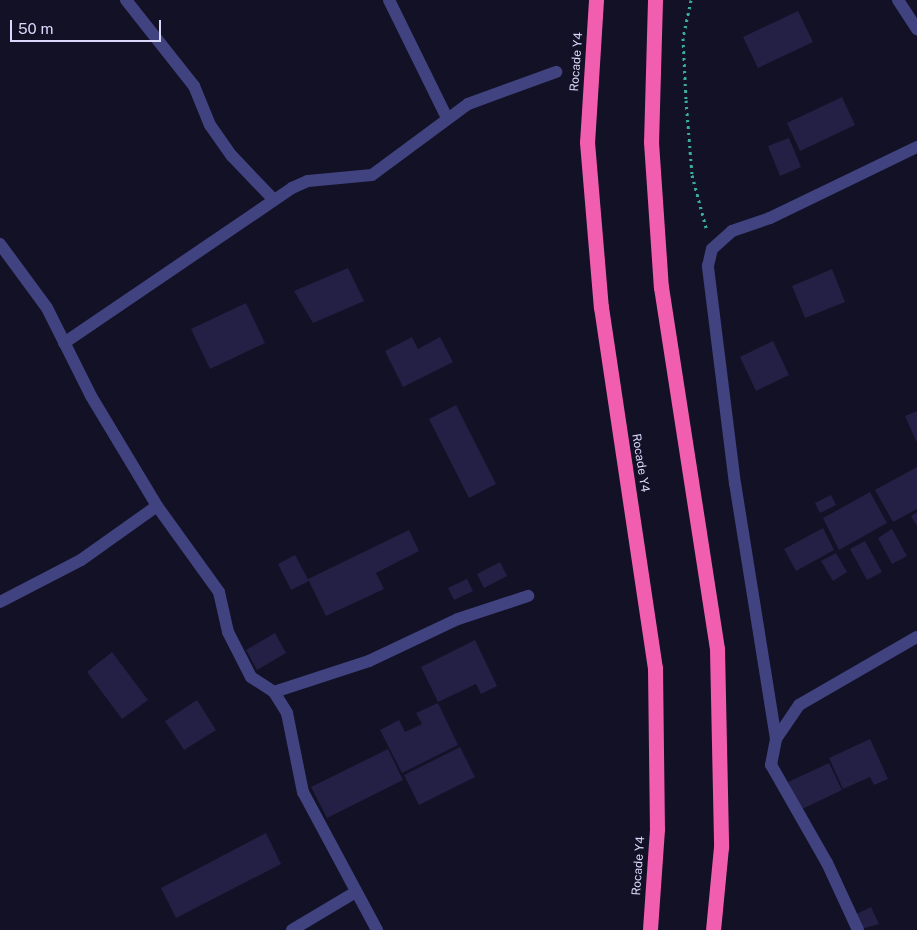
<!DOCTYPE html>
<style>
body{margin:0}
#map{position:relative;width:917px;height:930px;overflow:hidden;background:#131125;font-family:"Public Sans",sans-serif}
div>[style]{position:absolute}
.building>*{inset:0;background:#241f44}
.path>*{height:3px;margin-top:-1.5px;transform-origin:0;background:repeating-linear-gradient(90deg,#3aae9e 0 2.5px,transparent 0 6.5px)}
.street>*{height:12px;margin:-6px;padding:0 6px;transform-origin:6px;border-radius:6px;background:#404380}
.highway>*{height:15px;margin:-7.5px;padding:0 7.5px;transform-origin:7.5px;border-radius:7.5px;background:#f15eb0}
span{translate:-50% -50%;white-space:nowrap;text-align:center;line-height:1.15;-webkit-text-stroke:5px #131125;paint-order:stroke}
.street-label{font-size:12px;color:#dad9fc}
.scale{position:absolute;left:10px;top:20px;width:151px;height:22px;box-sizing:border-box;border:2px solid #dad9fc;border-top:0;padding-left:6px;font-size:15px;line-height:18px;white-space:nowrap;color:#dad9fc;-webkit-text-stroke:4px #131125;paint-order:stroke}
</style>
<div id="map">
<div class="building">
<div style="clip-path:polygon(798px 11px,813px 42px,758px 68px,743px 37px)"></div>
<div style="clip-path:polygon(842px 97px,855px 125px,800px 151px,787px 123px)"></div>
<div style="clip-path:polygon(789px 138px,801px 167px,780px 176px,768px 146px)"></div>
<div style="clip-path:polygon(348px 268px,364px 301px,313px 323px,294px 291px)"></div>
<div style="clip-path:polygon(832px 269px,845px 302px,805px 318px,792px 286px)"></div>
<div style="clip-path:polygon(246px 303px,265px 343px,210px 369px,191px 329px)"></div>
<div style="clip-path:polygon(412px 337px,418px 349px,440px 337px,453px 362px,403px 387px,385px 351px)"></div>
<div style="clip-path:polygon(773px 341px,789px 375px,756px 391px,740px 357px)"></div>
<div style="clip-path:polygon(456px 405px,496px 484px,469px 498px,429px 419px)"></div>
<div style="clip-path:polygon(917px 411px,917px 443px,905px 416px)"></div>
<div style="clip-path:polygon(917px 467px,917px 509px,893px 522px,875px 490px)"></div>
<div style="clip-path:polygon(870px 492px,887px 523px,839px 550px,823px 518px)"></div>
<div style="clip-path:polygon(831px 495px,836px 505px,820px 513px,815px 503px)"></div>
<div style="clip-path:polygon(917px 512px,917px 526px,911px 516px)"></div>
<div style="clip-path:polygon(823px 528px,834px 550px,796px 571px,784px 549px)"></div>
<div style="clip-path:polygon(892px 529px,907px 556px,892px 564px,878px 538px)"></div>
<div style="clip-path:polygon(409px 530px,419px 551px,376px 573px,384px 589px,326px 616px,308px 579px)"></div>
<div style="clip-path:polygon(865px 541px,882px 572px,867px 580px,850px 549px)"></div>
<div style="clip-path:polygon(836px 553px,847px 572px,833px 581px,821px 561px)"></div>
<div style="clip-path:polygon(295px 555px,309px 581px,291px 590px,278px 564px)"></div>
<div style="clip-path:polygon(500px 562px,507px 576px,484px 588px,477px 574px)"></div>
<div style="clip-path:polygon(467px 579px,473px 591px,454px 600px,448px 588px)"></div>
<div style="clip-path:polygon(275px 633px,286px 653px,257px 670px,246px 650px)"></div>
<div style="clip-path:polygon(475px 640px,497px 686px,481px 694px,476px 684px,438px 702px,421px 667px)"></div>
<div style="clip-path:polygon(112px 652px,148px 700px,122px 719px,87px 672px)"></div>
<div style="clip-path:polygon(197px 700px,216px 730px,184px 750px,165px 721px)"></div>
<div style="clip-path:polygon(438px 703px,458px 745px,402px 773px,380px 730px,399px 720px,405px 732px,422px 724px,416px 713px)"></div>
<div style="clip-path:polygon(870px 739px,888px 779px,874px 785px,870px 777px,843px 789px,829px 758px)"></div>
<div style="clip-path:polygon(460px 747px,475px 777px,419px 805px,404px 775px)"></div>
<div style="clip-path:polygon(388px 749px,403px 780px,327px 818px,311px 787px)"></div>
<div style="clip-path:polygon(829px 763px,842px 790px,800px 810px,788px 782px)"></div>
<div style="clip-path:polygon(266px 833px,281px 864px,176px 918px,161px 888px)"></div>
<div style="clip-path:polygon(871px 907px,879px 924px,858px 930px,852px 916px)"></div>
</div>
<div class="path">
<div style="left:691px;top:0;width:39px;rotate:102deg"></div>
<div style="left:683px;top:38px;width:62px;rotate:87.2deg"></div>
<div style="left:686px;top:100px;width:75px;rotate:85.4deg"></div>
<div style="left:692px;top:175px;width:58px;rotate:75deg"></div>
</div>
<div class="street">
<div style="left:126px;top:0;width:110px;rotate:51.7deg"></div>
<div style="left:194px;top:86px;width:42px;rotate:67.7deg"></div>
<div style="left:210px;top:125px;width:38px;rotate:55deg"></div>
<div style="left:232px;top:156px;width:59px;rotate:46.4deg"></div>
<div style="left:389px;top:0;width:131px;rotate:63.8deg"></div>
<div style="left:898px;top:0;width:35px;rotate:57deg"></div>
<div style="left:0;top:244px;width:79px;rotate:53.7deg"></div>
<div style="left:47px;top:308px;width:98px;rotate:63.4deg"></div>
<div style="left:91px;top:396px;width:128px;rotate:59deg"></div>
<div style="left:157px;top:506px;width:106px;rotate:54.2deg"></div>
<div style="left:219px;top:592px;width:41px;rotate:77.3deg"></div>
<div style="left:228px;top:632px;width:51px;rotate:62.9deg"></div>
<div style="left:251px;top:677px;width:27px;rotate:33deg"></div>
<div style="left:274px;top:692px;width:25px;rotate:58deg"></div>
<div style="left:287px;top:713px;width:81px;rotate:78.6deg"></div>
<div style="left:303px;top:792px;width:157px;rotate:61.8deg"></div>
<div style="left:64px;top:343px;width:276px;rotate:-34.2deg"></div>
<div style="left:292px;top:188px;width:17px;rotate:-24deg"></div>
<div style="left:308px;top:181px;width:64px;rotate:-5.4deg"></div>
<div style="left:372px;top:175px;width:119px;rotate:-36.5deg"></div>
<div style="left:468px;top:104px;width:94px;rotate:-20deg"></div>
<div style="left:0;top:602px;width:91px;rotate:-27.4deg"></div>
<div style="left:81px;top:560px;width:93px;rotate:-35.4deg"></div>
<div style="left:274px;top:692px;width:100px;rotate:-18.1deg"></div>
<div style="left:369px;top:661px;width:98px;rotate:-25.3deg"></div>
<div style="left:458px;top:619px;width:74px;rotate:-18.2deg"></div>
<div style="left:776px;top:739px;width:258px;rotate:-99.1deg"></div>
<div style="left:735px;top:484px;width:220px;rotate:-97.1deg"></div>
<div style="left:708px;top:266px;width:17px;rotate:-77deg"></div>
<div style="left:712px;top:249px;width:27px;rotate:-42deg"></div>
<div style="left:732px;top:231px;width:40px;rotate:-18.9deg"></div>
<div style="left:770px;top:218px;width:163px;rotate:-25.8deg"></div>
<div style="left:292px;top:930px;width:72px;rotate:-30.8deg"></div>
<div style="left:858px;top:930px;width:74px;rotate:-114.8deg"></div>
<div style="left:827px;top:863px;width:113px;rotate:-119.7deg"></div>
<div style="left:771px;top:765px;width:26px;rotate:-79deg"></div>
<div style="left:776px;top:739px;width:41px;rotate:-55.9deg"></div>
<div style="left:799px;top:705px;width:136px;rotate:-30deg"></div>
</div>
<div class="highway">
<div style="left:596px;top:0;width:142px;rotate:93.6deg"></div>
<div style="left:587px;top:142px;width:166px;rotate:85.2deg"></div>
<div style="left:601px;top:307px;width:365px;rotate:81.5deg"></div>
<div style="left:655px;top:668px;width:161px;rotate:89.3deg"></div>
<div style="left:657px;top:829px;width:101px;rotate:94deg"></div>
<div style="left:655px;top:0;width:142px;rotate:91.6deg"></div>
<div style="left:651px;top:142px;width:145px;rotate:86.1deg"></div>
<div style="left:661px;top:287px;width:366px;rotate:81.2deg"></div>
<div style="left:717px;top:649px;width:198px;rotate:88.8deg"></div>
<div style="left:721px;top:847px;width:83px;rotate:95.5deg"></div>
</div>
<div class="street-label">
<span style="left:577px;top:62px;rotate:-86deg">Rocade Y4</span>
<span style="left:640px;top:463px;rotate:81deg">Rocade Y4</span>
<span style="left:639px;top:866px;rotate:-86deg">Rocade Y4</span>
</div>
<div class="scale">50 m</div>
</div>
